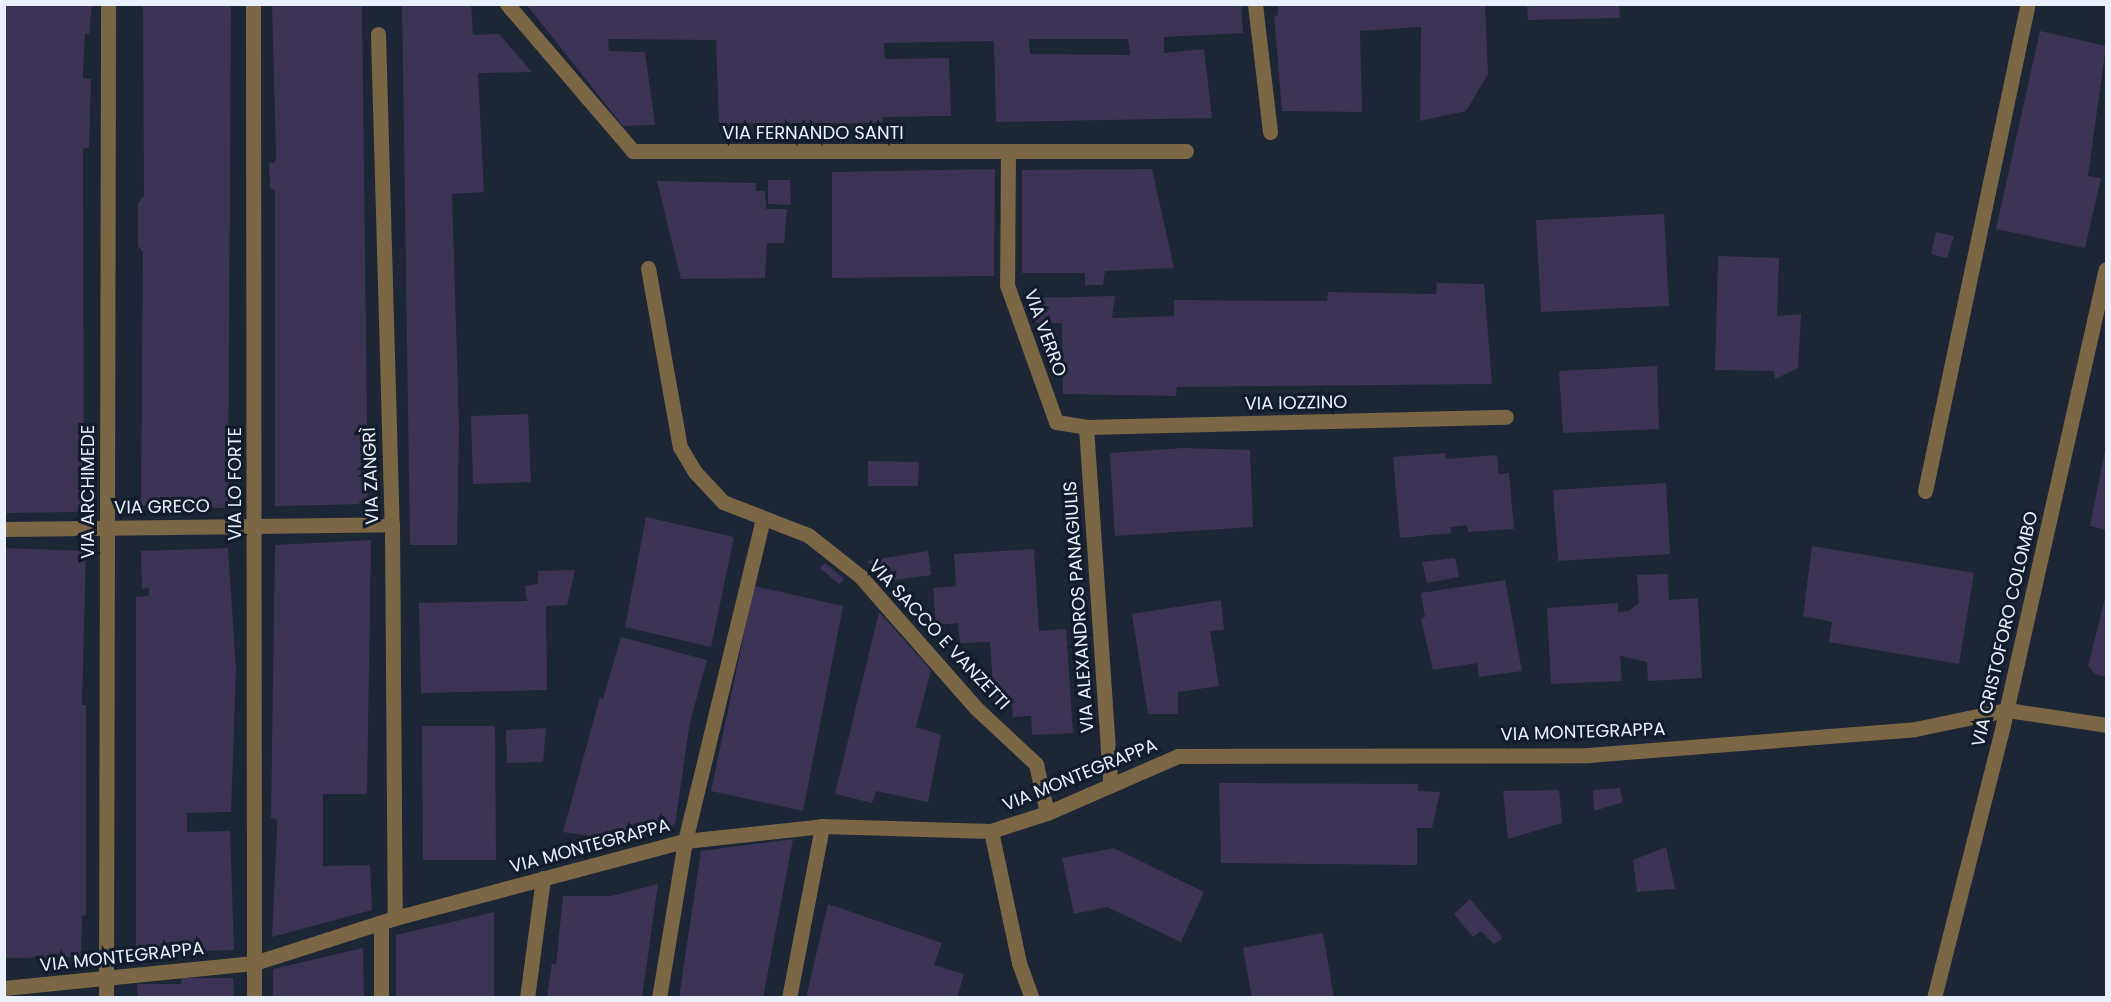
<!DOCTYPE html>
<meta charset="utf-8">
<style>
body{margin:0}
#map{position:relative;width:2111px;height:1002px;overflow:hidden;background:#1c2635;font-family:Poppins,sans-serif}
div>[style]{position:absolute}
.building>*{inset:0;background:#3d3356}
.lane>*{height:15px;margin:-7.5px;padding:0 7.5px;transform-origin:7.5px;border-radius:7.5px;background:#7b6746}
.street>*{height:15px;margin:-7.5px;padding:0 7.5px;transform-origin:7.5px;border-radius:7.5px;background:#7b6746}
span{translate:-50% -50%;white-space:nowrap;text-align:center;line-height:1.15;-webkit-text-stroke:6px #121c2b;paint-order:stroke}
.street-label{font-size:18px;color:#eaf0fb}
.frame{position:absolute;inset:0;border:6px solid #eaf0fb;pointer-events:none}
</style>
<div id="map">
<div class="building">
<div style="clip-path:polygon(4px 4px,92px 4px,89px 34px,85px 34px,83px 73px,83px 78px,91px 79px,89px 148px,83px 148px,84px 512px,4px 513px)"></div>
<div style="clip-path:polygon(143px 4px,231px 4px,228px 508px,141px 506px,143px 252px,138px 246px,138px 203px,144px 196px)"></div>
<div style="clip-path:polygon(272px 4px,362px 4px,368px 504px,275px 506px,275px 190px,270px 188px,269px 163px,275px 163px,276px 155px)"></div>
<div style="clip-path:polygon(402px 4px,471px 4px,473px 35px,499px 34px,532px 72px,478px 73px,484px 192px,452px 194px,459px 426px,457px 545px,410px 545px)"></div>
<div style="clip-path:polygon(evenodd,526px 4px,1241px 4px,1243px 33px,1164px 37px,1164px 53px,1204px 49px,1212px 118px,996px 122px,994px 41px,884px 43px,885px 59px,949px 58px,951px 116px,883px 117px,883px 123px,719px 124px,716px 40px,608px 39px,609px 51px,645px 52px,655px 125px,623px 126px,526px 4px,1029px 39px,1128px 39px,1130px 55px,1030px 54px,1029px 39px)"></div>
<div style="clip-path:polygon(1278px 4px,1485px 4px,1488px 74px,1466px 111px,1420px 121px,1421px 27px,1360px 31px,1362px 112px,1282px 111px,1274px 16px,1278px 15px)"></div>
<div style="clip-path:polygon(1527px 4px,1619px 4px,1620px 18px,1528px 20px)"></div>
<div style="clip-path:polygon(2040px 31px,2106px 46px,2088px 176px,2101px 178px,2085px 248px,1996px 229px)"></div>
<div style="clip-path:polygon(995px 169px,994px 276px,832px 278px,832px 172px)"></div>
<div style="clip-path:polygon(1152px 169px,1174px 268px,1105px 271px,1103px 285px,1085px 285px,1085px 273px,1022px 273px,1022px 170px)"></div>
<div style="clip-path:polygon(768px 180px,790px 180px,791px 205px,768px 204px)"></div>
<div style="clip-path:polygon(657px 181px,756px 183px,756px 191px,765px 191px,766px 209px,787px 209px,784px 243px,767px 243px,765px 278px,681px 279px)"></div>
<div style="clip-path:polygon(1664px 214px,1669px 306px,1541px 312px,1536px 220px)"></div>
<div style="clip-path:polygon(1936px 232px,1954px 236px,1947px 258px,1931px 254px)"></div>
<div style="clip-path:polygon(1718px 256px,1779px 258px,1777px 316px,1801px 314px,1798px 368px,1775px 379px,1774px 371px,1715px 370px)"></div>
<div style="clip-path:polygon(1437px 283px,1484px 284px,1492px 384px,1177px 387px,1176px 396px,1063px 394px,1062px 323px,1035px 323px,1032px 298px,1115px 296px,1112px 318px,1174px 316px,1174px 300px,1327px 301px,1328px 292px,1436px 294px)"></div>
<div style="clip-path:polygon(1657px 366px,1659px 429px,1563px 433px,1559px 371px)"></div>
<div style="clip-path:polygon(528px 414px,531px 482px,473px 484px,471px 416px)"></div>
<div style="clip-path:polygon(1183px 448px,1250px 450px,1253px 527px,1115px 536px,1110px 453px)"></div>
<div style="clip-path:polygon(2105px 451px,2106px 451px,2106px 530px,2090px 526px)"></div>
<div style="clip-path:polygon(1446px 453px,1446px 459px,1497px 455px,1499px 474px,1509px 473px,1514px 529px,1468px 532px,1467px 525px,1450px 527px,1451px 533px,1400px 538px,1393px 457px)"></div>
<div style="clip-path:polygon(868px 461px,919px 462px,918px 486px,868px 486px)"></div>
<div style="clip-path:polygon(1666px 483px,1670px 554px,1558px 561px,1553px 490px)"></div>
<div style="clip-path:polygon(646px 517px,734px 537px,711px 647px,625px 627px)"></div>
<div style="clip-path:polygon(371px 540px,367px 794px,323px 794px,323px 866px,370px 865px,372px 910px,272px 937px,277px 830px,277px 820px,271px 818px,275px 545px)"></div>
<div style="clip-path:polygon(1812px 546px,1974px 573px,1959px 664px,1829px 642px,1832px 622px,1803px 616px)"></div>
<div style="clip-path:polygon(4px 548px,86px 551px,82px 705px,86px 705px,86px 916px,82px 915px,81px 957px,4px 958px)"></div>
<div style="clip-path:polygon(228px 548px,236px 669px,231px 812px,187px 813px,187px 832px,230px 831px,234px 950px,136px 953px,136px 597px,149px 596px,149px 588px,142px 589px,141px 551px)"></div>
<div style="clip-path:polygon(1034px 549px,1039px 631px,1066px 629px,1073px 733px,1032px 735px,1031px 716px,1013px 717px,1011px 698px,994px 700px,990px 642px,960px 643px,958px 623px,936px 625px,933px 588px,956px 586px,954px 554px)"></div>
<div style="clip-path:polygon(928px 551px,931px 575px,887px 581px,867px 561px)"></div>
<div style="clip-path:polygon(1455px 558px,1459px 577px,1427px 583px,1422px 562px)"></div>
<div style="clip-path:polygon(825px 563px,844px 579px,839px 584px,820px 568px)"></div>
<div style="clip-path:polygon(575px 570px,567px 605px,546px 606px,547px 690px,421px 693px,419px 603px,527px 601px,525px 586px,538px 584px,538px 571px)"></div>
<div style="clip-path:polygon(1668px 574px,1669px 600px,1698px 598px,1702px 678px,1648px 681px,1647px 662px,1620px 656px,1622px 681px,1551px 684px,1547px 608px,1618px 603px,1618px 612px,1629px 611px,1639px 603px,1637px 575px)"></div>
<div style="clip-path:polygon(1505px 580px,1522px 671px,1479px 677px,1477px 663px,1433px 670px,1421px 619px,1425px 617px,1421px 593px)"></div>
<div style="clip-path:polygon(754px 586px,843px 606px,803px 811px,711px 791px)"></div>
<div style="clip-path:polygon(2106px 594px,2106px 677px,2095px 674px,2088px 666px)"></div>
<div style="clip-path:polygon(1221px 600px,1224px 630px,1210px 631px,1219px 686px,1178px 692px,1178px 714px,1148px 714px,1132px 614px)"></div>
<div style="clip-path:polygon(879px 612px,931px 670px,916px 727px,941px 735px,928px 802px,876px 791px,872px 803px,835px 794px)"></div>
<div style="clip-path:polygon(621px 637px,707px 660px,690px 722px,675px 824px,664px 830px,636px 824px,633px 842px,563px 832px,600px 697px,603px 699px)"></div>
<div style="clip-path:polygon(422px 726px,495px 726px,496px 860px,423px 860px)"></div>
<div style="clip-path:polygon(546px 728px,543px 762px,507px 763px,506px 730px)"></div>
<div style="clip-path:polygon(1219px 783px,1418px 784px,1418px 791px,1440px 792px,1432px 828px,1417px 828px,1417px 865px,1221px 863px)"></div>
<div style="clip-path:polygon(1620px 788px,1623px 802px,1594px 811px,1593px 790px)"></div>
<div style="clip-path:polygon(1559px 790px,1562px 823px,1508px 839px,1503px 791px)"></div>
<div style="clip-path:polygon(793px 839px,763px 998px,679px 998px,701px 851px)"></div>
<div style="clip-path:polygon(1666px 847px,1675px 889px,1637px 892px,1633px 860px)"></div>
<div style="clip-path:polygon(1114px 848px,1204px 892px,1181px 942px,1107px 907px,1074px 914px,1062px 858px)"></div>
<div style="clip-path:polygon(658px 884px,642px 998px,547px 998px,552px 963px,556px 965px,563px 896px,611px 896px)"></div>
<div style="clip-path:polygon(1470px 899px,1503px 938px,1494px 944px,1481px 931px,1473px 937px,1454px 914px)"></div>
<div style="clip-path:polygon(828px 904px,942px 943px,934px 965px,964px 974px,957px 998px,806px 998px)"></div>
<div style="clip-path:polygon(494px 912px,494px 998px,396px 998px,396px 935px)"></div>
<div style="clip-path:polygon(1323px 933px,1334px 998px,1252px 998px,1243px 948px)"></div>
<div style="clip-path:polygon(363px 948px,364px 998px,273px 998px,273px 969px)"></div>
<div style="clip-path:polygon(182px 978px,233px 978px,234px 998px,138px 998px,137px 984px,181px 984px)"></div>
</div>
<div class="lane">
<div style="left:1255px;top:4px;width:129px;rotate:83.3deg"></div>
<div style="left:1925px;top:491px;width:498px;rotate:-78.1deg"></div>
</div>
<div class="street">
<div style="left:253px;top:4px;width:994px;rotate:89.94deg"></div>
<div style="left:507px;top:4px;width:194px;rotate:49.4deg"></div>
<div style="left:633px;top:151px;width:553px"></div>
<div style="left:378px;top:34px;width:490px;rotate:88.4deg"></div>
<div style="left:392px;top:524px;width:394px;rotate:89.6deg"></div>
<div style="left:1008px;top:152px;width:133px;rotate:90.4deg"></div>
<div style="left:1007px;top:285px;width:145px;rotate:70.3deg"></div>
<div style="left:1056px;top:422px;width:30px;rotate:9deg"></div>
<div style="left:1086px;top:427px;width:420px;rotate:-1.4deg"></div>
<div style="left:648px;top:268px;width:182px;rotate:79.9deg"></div>
<div style="left:680px;top:447px;width:29px;rotate:59deg"></div>
<div style="left:695px;top:472px;width:41px;rotate:47deg"></div>
<div style="left:723px;top:502px;width:91px;rotate:21.2deg"></div>
<div style="left:808px;top:535px;width:66px;rotate:38.3deg"></div>
<div style="left:860px;top:576px;width:177px;rotate:48.7deg"></div>
<div style="left:977px;top:709px;width:81px;rotate:43deg"></div>
<div style="left:1036px;top:764px;width:50px;rotate:77.3deg"></div>
<div style="left:1086px;top:427px;width:357px;rotate:86.1deg"></div>
<div style="left:4px;top:529px;width:388px;rotate:-0.7deg"></div>
<div style="left:991px;top:831px;width:135px;rotate:78deg"></div>
<div style="left:1019px;top:963px;width:37px;rotate:70deg"></div>
<div style="left:381px;top:923px;width:75px;rotate:90deg"></div>
<div style="left:4px;top:988px;width:251px;rotate:-5.7deg"></div>
<div style="left:254px;top:963px;width:148px;rotate:-17.7deg"></div>
<div style="left:395px;top:918px;width:300px;rotate:-14.9deg"></div>
<div style="left:685px;top:841px;width:138px;rotate:-6.2deg"></div>
<div style="left:822px;top:826px;width:169px;rotate:1.7deg"></div>
<div style="left:991px;top:831px;width:59px;rotate:-17.8deg"></div>
<div style="left:1047px;top:813px;width:143px;rotate:-23.5deg"></div>
<div style="left:1178px;top:756px;width:410px;rotate:-0.1deg"></div>
<div style="left:1588px;top:755px;width:328px;rotate:-4.5deg"></div>
<div style="left:1915px;top:729px;width:94px;rotate:-11.7deg"></div>
<div style="left:2007px;top:710px;width:100px;rotate:8.6deg"></div>
<div style="left:106px;top:998px;width:994px;rotate:-89.88deg"></div>
<div style="left:527px;top:998px;width:121px;rotate:-82.4deg"></div>
<div style="left:659px;top:998px;width:159px;rotate:-80.6deg"></div>
<div style="left:685px;top:841px;width:331px;rotate:-76.4deg"></div>
<div style="left:789px;top:998px;width:175px;rotate:-79.1deg"></div>
<div style="left:1934px;top:998px;width:282px;rotate:-75.8deg"></div>
<div style="left:2003px;top:725px;width:467px;rotate:-77.3deg"></div>
</div>
<div class="street-label">
<span style="left:813px;top:133px">VIA FERNANDO SANTI</span>
<span style="left:1045px;top:333px;rotate:70deg">VIA VERRO</span>
<span style="left:1296px;top:403px;rotate:-1deg">VIA IOZZINO</span>
<span style="left:371px;top:476px;rotate:-92deg">VIA ZANGRÌ</span>
<span style="left:235px;top:484px;rotate:-90deg">VIA LO FORTE</span>
<span style="left:88px;top:492px;rotate:-90deg">VIA ARCHIMEDE</span>
<span style="left:162px;top:507px;rotate:-1deg">VIA GRECO</span>
<span style="left:1079px;top:607px;rotate:-94deg">VIA ALEXANDROS PANAGIULIS</span>
<span style="left:2005px;top:629px;rotate:-77deg">VIA CRISTOFORO COLOMBO</span>
<span style="left:939px;top:635px;rotate:47deg">VIA SACCO E VANZETTI</span>
<span style="left:1583px;top:732px;rotate:-2deg">VIA MONTEGRAPPA</span>
<span style="left:1080px;top:775px;rotate:-22deg">VIA MONTEGRAPPA</span>
<span style="left:590px;top:846px;rotate:-15deg">VIA MONTEGRAPPA</span>
<span style="left:122px;top:957px;rotate:-6deg">VIA MONTEGRAPPA</span>
</div>
<div class="frame"></div>
</div>
